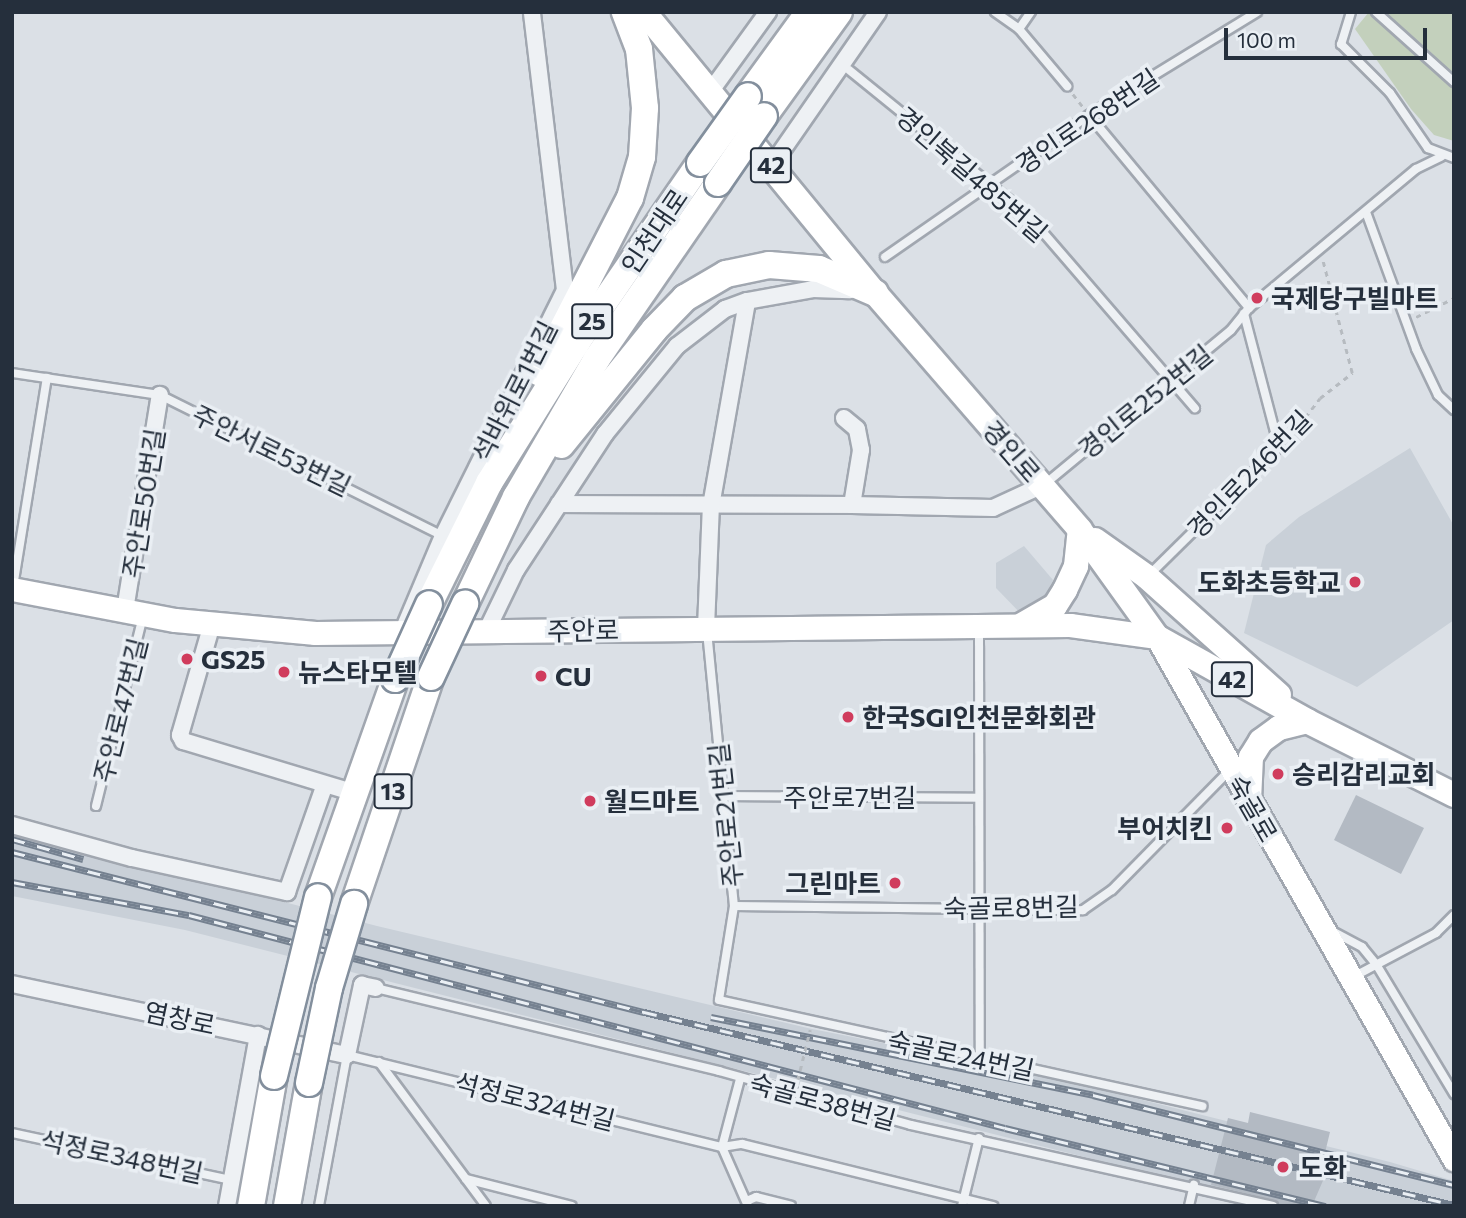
<!DOCTYPE html>
<meta charset="utf-8">
<style>
body{margin:0}
#map{position:relative;width:1466px;height:1218px;overflow:hidden;background:#dbe0e6;font-family:Commissioner,"Noto Sans KR",sans-serif}
div>[style]{position:absolute}
.built>*{inset:0;background:#c9d0d8}
.green>*{inset:0;background:#c3d0bc}
.building>*{inset:0;background:#b3bac3}
.path>*{height:2.5px;margin-top:-1.25px;transform-origin:0;background:repeating-linear-gradient(90deg,#b6bbc0 0 5px,transparent 0 10px)}
.roads{filter:drop-shadow(2px 0 #a1a7b0) drop-shadow(-2px 0 #a1a7b0) drop-shadow(0 2px #a1a7b0) drop-shadow(0 -2px #a1a7b0)}
.service>*{height:8px;margin:-4px;padding:0 4px;transform-origin:4px;border-radius:4px;background:#eef1f4}
.minor>*{height:16px;margin:-8px;padding:0 8px;transform-origin:8px;border-radius:8px;background:#eef1f4}
.secondary>*{height:23px;margin:-11.5px;padding:0 11.5px;transform-origin:11.5px;border-radius:11.5px;background:#fff}
.primary>*{height:24px;margin:-12px;padding:0 12px;transform-origin:12px;border-radius:12px;background:#fff}
.trunk>*{height:26px;margin:-13px;padding:0 13px;transform-origin:13px;border-radius:13px;background:#fff}
.rail>*{height:7px;margin-top:-3.5px;transform-origin:0;background:repeating-linear-gradient(90deg,#eaeff4 0 13px,#758190 0 26px);box-sizing:border-box;border-block:2px solid #758190}
.path-bridge>*{height:2.5px;margin-top:-1.25px;transform-origin:0;background:repeating-linear-gradient(90deg,#b6bbc0 0 5px,transparent 0 10px)}
.bridges{filter:drop-shadow(2px 0 #838f9d) drop-shadow(-2px 0 #838f9d) drop-shadow(0 2px #838f9d) drop-shadow(0 -2px #838f9d)}
.trunk-bridge>*{height:26px;margin:-13px;padding:0 13px;transform-origin:13px;border-radius:13px;background:#fff}
.dots>*{width:19px;height:19px;translate:-50% -50%;box-sizing:border-box;border:4px solid #eaeff4;border-radius:50%}
span{translate:-50% -50%;white-space:nowrap;text-align:center;line-height:1.15;-webkit-text-stroke:7px #eaeff4;paint-order:stroke}
.shield-label span{padding:2px 5px;background:#eaeff4;border:2px solid;border-radius:5px;-webkit-text-stroke-width:0}
.shield-label{font-size:24px;color:#252f3c;font-weight:700}
.street-label{font-size:26px;color:#252f3c}
.poi-label{font-size:26px;color:#252f3c;font-weight:700}
.left{translate:0 -50%;text-align:left}
.right{translate:-100% -50%;text-align:right}
.frame{position:absolute;inset:0;border:14px solid #252f3c;pointer-events:none}
.scale{position:absolute;left:1224px;top:28px;width:203px;height:32px;box-sizing:border-box;border:4px solid #252f3c;border-top:0;padding-left:9px;font-size:21px;line-height:24px;white-space:nowrap;color:#252f3c;-webkit-text-stroke:5px #eaeff4;paint-order:stroke}
</style>
<div id="map">
<div class="built">
<div style="clip-path:polygon(1410px 448px,1454px 526px,1454px 620px,1357px 687px,1244px 633px,1266px 545px,1299px 517px)"></div>
<div style="clip-path:polygon(1024px 546px,1053px 580px,1044px 608px,1023px 616px,996px 588px,996px 563px)"></div>
<div style="clip-path:polygon(12px 832px,377px 926px,812px 1029px,1031px 1072px,1390px 1162px,1454px 1181px,1454px 1206px,1279px 1206px,185px 930px,12px 896px)"></div>
</div>
<div class="green">
<div style="clip-path:polygon(1369px 12px,1454px 12px,1454px 141px,1434px 135px,1411px 109px,1355px 29px)"></div>
</div>
<div class="building">
<div style="clip-path:polygon(1356px 795px,1424px 828px,1401px 874px,1334px 840px)"></div>
<div style="clip-path:polygon(1250px 1112px,1330px 1132px,1322px 1165px,1325px 1176px,1312px 1206px,1279px 1206px,1274px 1200px,1211px 1185px,1228px 1118px,1248px 1123px)"></div>
</div>
<div class="path">
<div style="left:1073px;top:94px;width:18px;rotate:52deg"></div>
<div style="left:1416px;top:317px;width:42px;rotate:-26.6deg"></div>
<div style="left:1287px;top:441px;width:54px;rotate:-52.5deg"></div>
<div style="left:1320px;top:398px;width:41px;rotate:-38deg"></div>
<div style="left:1352px;top:373px;width:115px;rotate:-104.6deg"></div>
</div>
<div class="roads">
<div class="service">
<div style="left:995px;top:12px;width:29px;rotate:35deg"></div>
<div style="left:1019px;top:29px;width:75px;rotate:49.9deg"></div>
<div style="left:1351px;top:12px;width:34px;rotate:107deg"></div>
<div style="left:1341px;top:44px;width:69px;rotate:45deg"></div>
<div style="left:1390px;top:93px;width:67px;rotate:55.4deg"></div>
<div style="left:1428px;top:148px;width:28px;rotate:21deg"></div>
<div style="left:1376px;top:12px;width:105px;rotate:41.9deg"></div>
<div style="left:1019px;top:29px;width:21px;rotate:-55deg"></div>
<div style="left:849px;top:70px;width:232px;rotate:39deg"></div>
<div style="left:1029px;top:216px;width:254px;rotate:49.2deg"></div>
<div style="left:1089px;top:115px;width:251px;rotate:50.3deg"></div>
<div style="left:1366px;top:212px;width:146px;rotate:69.9deg"></div>
<div style="left:1416px;top:349px;width:51px;rotate:64.4deg"></div>
<div style="left:1438px;top:395px;width:22px;rotate:43deg"></div>
<div style="left:885px;top:257px;width:249px;rotate:-34.8deg"></div>
<div style="left:1089px;top:115px;width:197px;rotate:-31.5deg"></div>
<div style="left:12px;top:373px;width:150px;rotate:8.5deg"></div>
<div style="left:160px;top:395px;width:316px;rotate:26.5deg"></div>
<div style="left:1045px;top:484px;width:241px;rotate:-39.6deg"></div>
<div style="left:1231px;top:330px;width:28px;rotate:-51deg"></div>
<div style="left:1249px;top:308px;width:217px;rotate:-39.8deg"></div>
<div style="left:1416px;top:169px;width:28px;rotate:-26deg"></div>
<div style="left:1150px;top:574px;width:181px;rotate:-44.6deg"></div>
<div style="left:1279px;top:447px;width:138px;rotate:-104.7deg"></div>
<div style="left:13px;top:587px;width:212px;rotate:-80.8deg"></div>
<div style="left:979px;top:627px;width:431px;rotate:89.9deg"></div>
<div style="left:707px;top:631px;width:276px;rotate:84.4deg"></div>
<div style="left:734px;top:906px;width:95px;rotate:99.1deg"></div>
<div style="left:719px;top:1000px;width:495px;rotate:12.4deg"></div>
<div style="left:722px;top:796px;width:257px;rotate:0.4deg"></div>
<div style="left:96px;top:806px;width:196px;rotate:-76.1deg"></div>
<div style="left:734px;top:906px;width:349px;rotate:0.7deg"></div>
<div style="left:1083px;top:910px;width:35px;rotate:-35deg"></div>
<div style="left:1112px;top:890px;width:167px;rotate:-45.5deg"></div>
<div style="left:1332px;top:931px;width:34px;rotate:28deg"></div>
<div style="left:1362px;top:947px;width:22px;rotate:51deg"></div>
<div style="left:1376px;top:964px;width:152px;rotate:59deg"></div>
<div style="left:1353px;top:977px;width:94px;rotate:-27.9deg"></div>
<div style="left:1436px;top:933px;width:25px;rotate:-45deg"></div>
<div style="left:376px;top:988px;width:353px;rotate:13.6deg"></div>
<div style="left:719px;top:1071px;width:199px;rotate:15.7deg"></div>
<div style="left:911px;top:1125px;width:371px;rotate:12.6deg"></div>
<div style="left:379px;top:1062px;width:179px;rotate:53.4deg"></div>
<div style="left:740px;top:1079px;width:70px;rotate:104.8deg"></div>
<div style="left:722px;top:1147px;width:64px;rotate:66.2deg"></div>
<div style="left:12px;top:1133px;width:224px;rotate:12.1deg"></div>
<div style="left:466px;top:1179px;width:109px;rotate:14.3deg"></div>
<div style="left:749px;top:1200px;width:8px;rotate:-23deg"></div>
<div style="left:756px;top:1197px;width:36px;rotate:14deg"></div>
<div style="left:319px;top:1206px;width:154px;rotate:-79.5deg"></div>
<div style="left:347px;top:1055px;width:386px;rotate:13.8deg"></div>
<div style="left:722px;top:1147px;width:20px;rotate:-9deg"></div>
<div style="left:742px;top:1144px;width:259px;rotate:13.9deg"></div>
<div style="left:962px;top:1206px;width:70px;rotate:-76deg"></div>
<div style="left:1189px;top:1206px;width:22px;rotate:-77deg"></div>
</div>
<div class="minor">
<div style="left:710px;top:92px;width:99px;rotate:-54.1deg"></div>
<div style="left:772px;top:165px;width:186px;rotate:-55.3deg"></div>
<div style="left:559px;top:504px;width:293px;rotate:0.2deg"></div>
<div style="left:852px;top:505px;width:56px;rotate:-80.7deg"></div>
<div style="left:861px;top:450px;width:21px;rotate:-101deg"></div>
<div style="left:857px;top:429px;width:17px;rotate:-140deg"></div>
<div style="left:852px;top:505px;width:141px;rotate:1.2deg"></div>
<div style="left:993px;top:508px;width:55px;rotate:-24.7deg"></div>
<div style="left:125px;top:610px;width:218px;rotate:-80.8deg"></div>
<div style="left:212px;top:624px;width:116px;rotate:106.1deg"></div>
<div style="left:180px;top:735px;width:7px;rotate:63deg"></div>
<div style="left:183px;top:741px;width:177px;rotate:16.8deg"></div>
<div style="left:706px;top:628px;width:122px;rotate:-87.7deg"></div>
<div style="left:711px;top:506px;width:208px;rotate:-80deg"></div>
<div style="left:486px;top:632px;width:69px;rotate:-64.2deg"></div>
<div style="left:516px;top:570px;width:163px;rotate:-56.8deg"></div>
<div style="left:605px;top:434px;width:114px;rotate:-50.7deg"></div>
<div style="left:677px;top:346px;width:61px;rotate:-37.6deg"></div>
<div style="left:725px;top:309px;width:23px;rotate:-20deg"></div>
<div style="left:747px;top:301px;width:67px;rotate:-10.3deg"></div>
<div style="left:813px;top:289px;width:37px;rotate:2deg"></div>
<div style="left:402px;top:633px;width:105px;rotate:-67.1deg"></div>
<div style="left:443px;top:536px;width:275px;rotate:-63.6deg"></div>
<div style="left:565px;top:290px;width:280px;rotate:-96.8deg"></div>
<div style="left:12px;top:825px;width:124px;rotate:15.4deg"></div>
<div style="left:132px;top:858px;width:159px;rotate:12.4deg"></div>
<div style="left:287px;top:892px;width:114px;rotate:-70.6deg"></div>
<div style="left:12px;top:984px;width:342px;rotate:12deg"></div>
<div style="left:347px;top:1055px;width:72px;rotate:-77.9deg"></div>
<div style="left:362px;top:985px;width:14px;rotate:12deg"></div>
<div style="left:227px;top:1206px;width:174px;rotate:-79.7deg"></div>
</div>
<div class="secondary">
<div style="left:12px;top:589px;width:166px;rotate:10.8deg"></div>
<div style="left:175px;top:620px;width:141px;rotate:5.3deg"></div>
<div style="left:315px;top:633px;width:755px;rotate:-0.61deg"></div>
<div style="left:1070px;top:625px;width:88px;rotate:7.9deg"></div>
<div style="left:1157px;top:637px;width:601px;rotate:60.36deg"></div>
</div>
<div class="primary">
<div style="left:644px;top:12px;width:364px;rotate:50.6deg"></div>
<div style="left:875px;top:293px;width:313px;rotate:49.1deg"></div>
<div style="left:1080px;top:530px;width:132px;rotate:54.3deg"></div>
<div style="left:1157px;top:637px;width:172px;rotate:29.2deg"></div>
<div style="left:1307px;top:721px;width:165px;rotate:26.7deg"></div>
<div style="left:1095px;top:540px;width:64px;rotate:35.4deg"></div>
<div style="left:1147px;top:577px;width:177px;rotate:41.8deg"></div>
<div style="left:1022px;top:625px;width:38px;rotate:-30deg"></div>
<div style="left:1055px;top:606px;width:19px;rotate:-58deg"></div>
<div style="left:1065px;top:590px;width:26px;rotate:-65deg"></div>
<div style="left:1076px;top:566px;width:36px;rotate:-84deg"></div>
<div style="left:1249px;top:801px;width:44px;rotate:-87.4deg"></div>
<div style="left:1251px;top:757px;width:19px;rotate:-58deg"></div>
<div style="left:1261px;top:741px;width:22px;rotate:-36deg"></div>
<div style="left:1279px;top:728px;width:29px;rotate:-14deg"></div>
</div>
<div class="trunk">
<div style="left:748px;top:96px;width:104px;rotate:-54deg"></div>
<div style="left:764px;top:116px;width:128px;rotate:-54.2deg"></div>
<div style="left:540px;top:373px;width:197px;rotate:-62.8deg"></div>
<div style="left:630px;top:198px;width:43px;rotate:-73.7deg"></div>
<div style="left:642px;top:157px;width:49px;rotate:-86.5deg"></div>
<div style="left:645px;top:108px;width:59px;rotate:-95.8deg"></div>
<div style="left:639px;top:49px;width:40px;rotate:-111deg"></div>
<div style="left:561px;top:445px;width:148px;rotate:-51deg"></div>
<div style="left:654px;top:330px;width:45px;rotate:-45.9deg"></div>
<div style="left:685px;top:298px;width:48px;rotate:-30.3deg"></div>
<div style="left:726px;top:274px;width:44px;rotate:-11.8deg"></div>
<div style="left:769px;top:265px;width:50px;rotate:4.6deg"></div>
<div style="left:819px;top:269px;width:61px;rotate:23.2deg"></div>
<div style="left:429px;top:604px;width:135px;rotate:-63.6deg"></div>
<div style="left:489px;top:483px;width:166px;rotate:-58deg"></div>
<div style="left:577px;top:342px;width:217px;rotate:-55.5deg"></div>
<div style="left:465px;top:604px;width:119px;rotate:-64.5deg"></div>
<div style="left:516px;top:497px;width:159px;rotate:-59.7deg"></div>
<div style="left:596px;top:360px;width:215px;rotate:-55.4deg"></div>
<div style="left:318px;top:897px;width:231px;rotate:-70.5deg"></div>
<div style="left:354px;top:904px;width:240px;rotate:-71.3deg"></div>
<div style="left:251px;top:1206px;width:132px;rotate:-80deg"></div>
<div style="left:287px;top:1206px;width:125px;rotate:-79.9deg"></div>
</div>
</div>
<div class="rail">
<div style="left:12px;top:839px;width:74px;rotate:15.7deg"></div>
<div style="left:12px;top:852px;width:652px;rotate:14.21deg"></div>
<div style="left:644px;top:1012px;width:833px;rotate:13.4deg"></div>
<div style="left:12px;top:882px;width:180px;rotate:10.6deg"></div>
<div style="left:189px;top:915px;width:843px;rotate:14.63deg"></div>
<div style="left:1005px;top:1128px;width:330px;rotate:13.7deg"></div>
<div style="left:711px;top:1017px;width:390px;rotate:11.5deg"></div>
<div style="left:1093px;top:1095px;width:372px;rotate:14deg"></div>
</div>
<div class="path-bridge">
<div style="left:795px;top:1090px;width:62px;rotate:-76deg"></div>
</div>
<div class="bridges">
<div class="trunk-bridge">
<div style="left:700px;top:163px;width:82px;rotate:-54.4deg"></div>
<div style="left:718px;top:183px;width:81px;rotate:-55.5deg"></div>
<div style="left:431px;top:677px;width:81px;rotate:-65deg"></div>
<div style="left:395px;top:679px;width:82px;rotate:-65.6deg"></div>
<div style="left:274px;top:1076px;width:184px;rotate:-76.2deg"></div>
<div style="left:309px;top:1083px;width:97px;rotate:-78.1deg"></div>
<div style="left:329px;top:988px;width:88px;rotate:-73.4deg"></div>
</div>
</div>
<div class="dots">
<div style="left:1257px;top:298px;background:#d03c5d"></div>
<div style="left:1355px;top:582px;background:#d03c5d"></div>
<div style="left:187px;top:659px;background:#d03c5d"></div>
<div style="left:284px;top:672px;background:#d03c5d"></div>
<div style="left:541px;top:676px;background:#d03c5d"></div>
<div style="left:848px;top:717px;background:#d03c5d"></div>
<div style="left:1278px;top:774px;background:#d03c5d"></div>
<div style="left:590px;top:801px;background:#d03c5d"></div>
<div style="left:1227px;top:828px;background:#d03c5d"></div>
<div style="left:895px;top:883px;background:#d03c5d"></div>
<div style="left:1283px;top:1167px;background:#d03c5d"></div>
</div>
<div class="shield-label">
<span style="left:771px;top:165px">42</span>
<span style="left:592px;top:321px">25</span>
<span style="left:1232px;top:679px">42</span>
<span style="left:393px;top:791px">13</span>
</div>
<div class="street-label">
<span style="left:1087px;top:121px;rotate:-34deg">경인로268번길</span>
<span style="left:972px;top:174px;rotate:41deg">경인북길485번길</span>
<span style="left:654px;top:231px;rotate:-56deg">인천대로</span>
<span style="left:514px;top:391px;rotate:-63deg">석바위로1번길</span>
<span style="left:1145px;top:401px;rotate:-39deg">경인로252번길</span>
<span style="left:272px;top:450px;rotate:26deg">주안서로53번길</span>
<span style="left:1012px;top:451px;rotate:49deg">경인로</span>
<span style="left:1249px;top:474px;rotate:-46deg">경인로246번길</span>
<span style="left:143px;top:503px;rotate:-81deg">주안로50번길</span>
<span style="left:583px;top:630px;rotate:-1deg">주안로</span>
<span style="left:120px;top:710px;rotate:-76deg">주안로47번길</span>
<span style="left:850px;top:797px">주안로7번길</span>
<span style="left:1253px;top:808px;rotate:60deg">숙골로</span>
<span style="left:725px;top:815px;rotate:-96deg">주안로21번길</span>
<span style="left:1011px;top:907px;rotate:-1deg">숙골로8번길</span>
<span style="left:180px;top:1018px;rotate:12deg">염창로</span>
<span style="left:961px;top:1055px;rotate:12deg">숙골로24번길</span>
<span style="left:535px;top:1101px;rotate:14deg">석정로324번길</span>
<span style="left:823px;top:1101px;rotate:15deg">숙골로38번길</span>
<span style="left:122px;top:1156px;rotate:12deg">석정로348번길</span>
</div>
<div class="poi-label">
<span class="left" style="left:1271px;top:298px">국제당구빌마트</span>
<span class="right" style="left:1341px;top:582px">도화초등학교</span>
<span class="left" style="left:201px;top:659px">GS25</span>
<span class="left" style="left:298px;top:672px">뉴스타모텔</span>
<span class="left" style="left:555px;top:676px">CU</span>
<span class="left" style="left:862px;top:717px">한국SGI인천문화회관</span>
<span class="left" style="left:1292px;top:774px">승리감리교회</span>
<span class="left" style="left:604px;top:801px">월드마트</span>
<span class="right" style="left:1213px;top:828px">부어치킨</span>
<span class="right" style="left:881px;top:883px">그린마트</span>
<span class="left" style="left:1299px;top:1167px">도화</span>
</div>
<div class="frame"></div>
<div class="scale">100 m</div>
</div>
